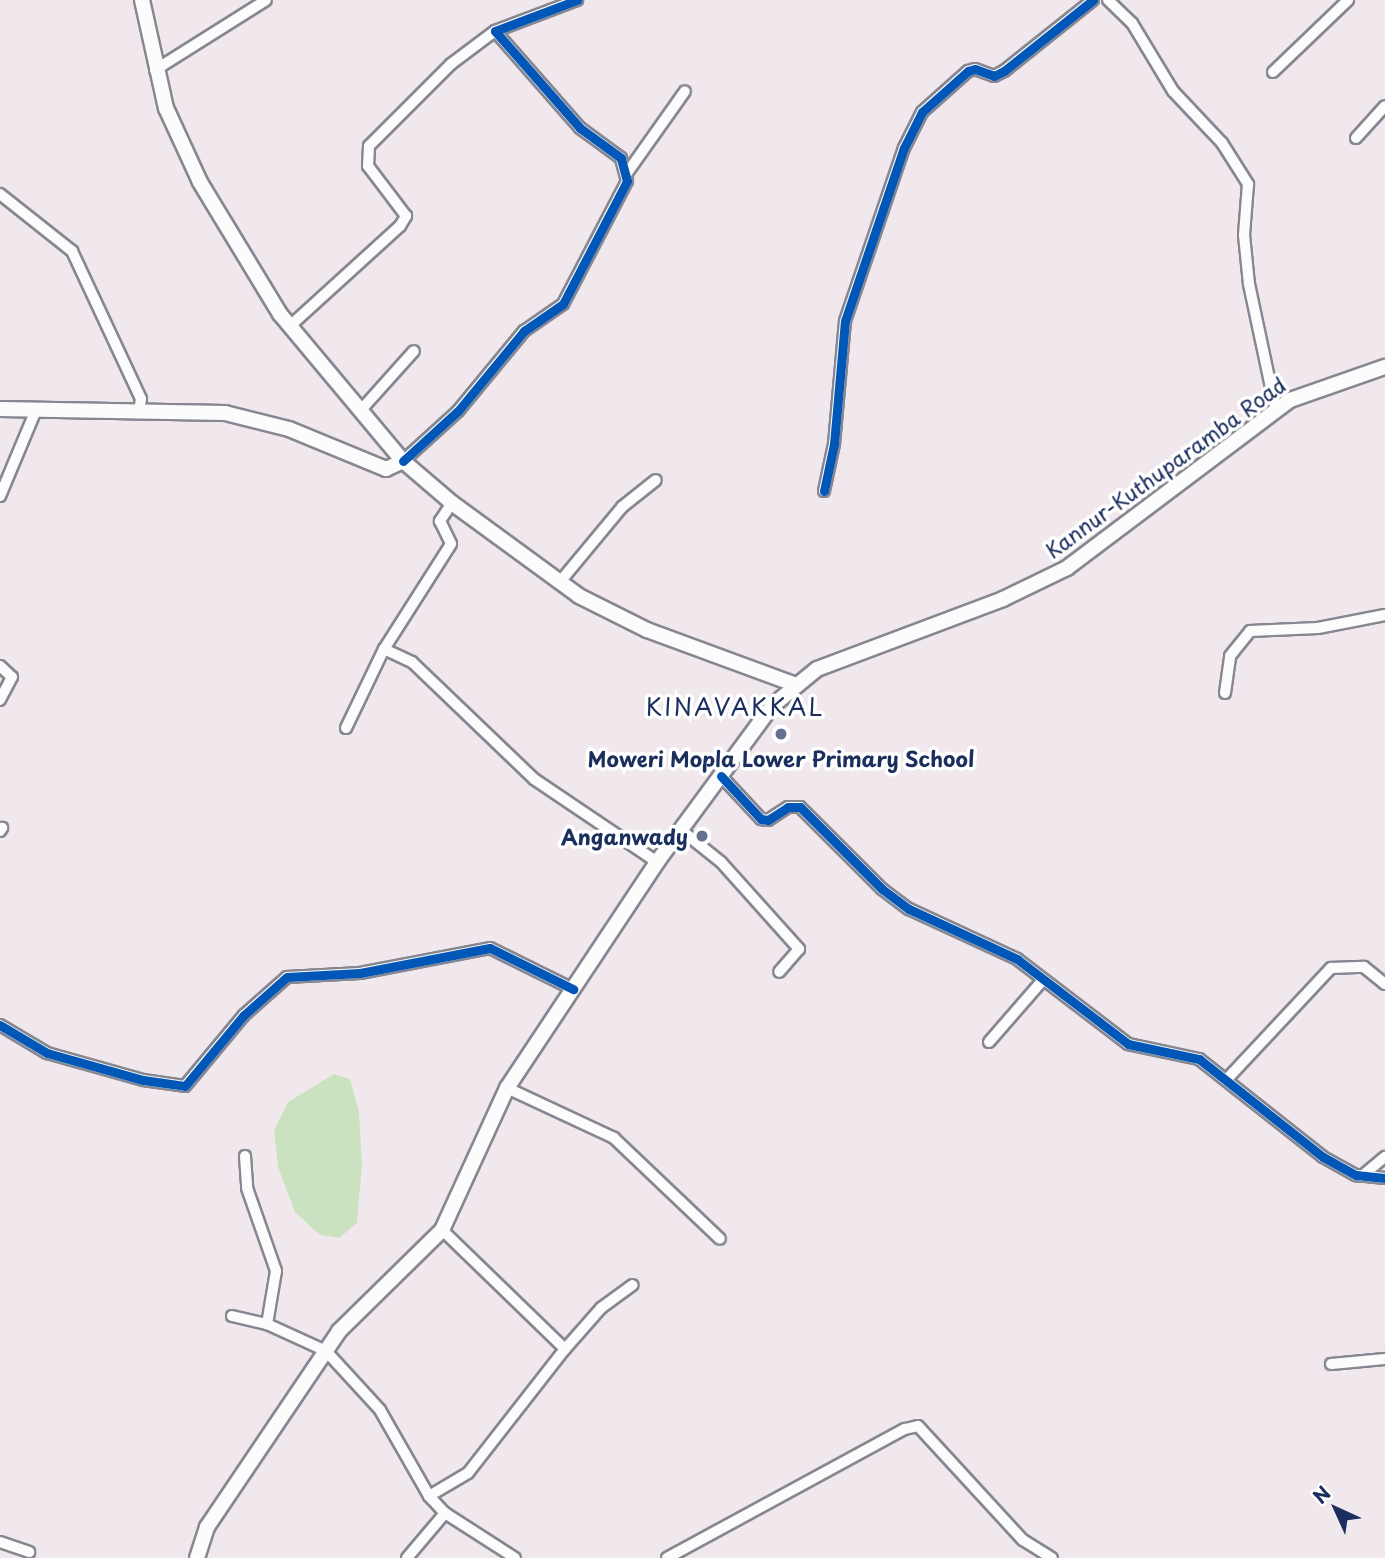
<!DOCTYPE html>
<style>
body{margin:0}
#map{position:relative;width:1385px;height:1558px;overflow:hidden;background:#f0e8ec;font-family:"Playpen Sans",sans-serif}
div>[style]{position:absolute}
.green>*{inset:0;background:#cbe2c1}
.roads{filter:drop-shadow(2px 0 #878792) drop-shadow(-2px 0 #878792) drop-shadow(0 2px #878792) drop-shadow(0 -2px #878792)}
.minor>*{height:10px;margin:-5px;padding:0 5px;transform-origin:5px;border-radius:5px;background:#fdfcfc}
.major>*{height:14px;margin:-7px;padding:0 7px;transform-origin:7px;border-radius:7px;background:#fdfcfc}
.cycleway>*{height:9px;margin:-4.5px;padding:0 4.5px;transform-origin:4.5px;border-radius:4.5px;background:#0057b8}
.dots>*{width:19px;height:19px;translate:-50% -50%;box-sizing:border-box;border:4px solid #fff;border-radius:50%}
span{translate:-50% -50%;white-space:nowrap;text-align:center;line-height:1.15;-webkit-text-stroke:7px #fff;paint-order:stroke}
.street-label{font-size:21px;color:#1b2f5e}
.poi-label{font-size:21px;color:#1b2f5e;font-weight:700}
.right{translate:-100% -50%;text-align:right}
.quarter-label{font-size:24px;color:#1b2f5e;letter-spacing:2px}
.north{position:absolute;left:1301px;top:1474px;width:70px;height:70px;-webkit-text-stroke:5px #fff;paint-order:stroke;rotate:315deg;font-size:19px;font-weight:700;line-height:28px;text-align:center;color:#1b2f5e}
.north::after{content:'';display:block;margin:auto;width:24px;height:32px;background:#1b2f5e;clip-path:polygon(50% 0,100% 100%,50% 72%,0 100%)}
</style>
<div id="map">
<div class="green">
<div style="clip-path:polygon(334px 1074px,350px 1079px,359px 1112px,362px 1164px,357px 1223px,339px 1238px,320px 1235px,295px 1212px,278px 1167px,274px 1131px,288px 1102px)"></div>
</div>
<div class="roads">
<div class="minor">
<div style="left:1108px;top:0;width:33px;rotate:44deg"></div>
<div style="left:1132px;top:23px;width:79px;rotate:58.9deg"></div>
<div style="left:1173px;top:91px;width:71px;rotate:46.7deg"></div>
<div style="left:1222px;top:143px;width:49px;rotate:57.6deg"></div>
<div style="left:1248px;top:184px;width:51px;rotate:94.5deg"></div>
<div style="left:1244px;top:235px;width:49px;rotate:84.2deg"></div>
<div style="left:1249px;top:284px;width:130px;rotate:78deg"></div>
<div style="left:155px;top:70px;width:131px;rotate:-32.2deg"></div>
<div style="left:1273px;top:72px;width:104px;rotate:-43.8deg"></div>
<div style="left:1356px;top:138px;width:43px;rotate:-47.8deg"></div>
<div style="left:627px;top:173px;width:100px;rotate:-54.7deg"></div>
<div style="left:0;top:194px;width:92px;rotate:38.4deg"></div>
<div style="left:72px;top:251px;width:163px;rotate:65deg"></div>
<div style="left:141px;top:399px;width:11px;rotate:100deg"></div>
<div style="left:290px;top:326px;width:149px;rotate:-42.3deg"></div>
<div style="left:400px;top:226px;width:12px;rotate:-59deg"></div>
<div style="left:406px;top:216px;width:63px;rotate:-127.2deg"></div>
<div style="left:368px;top:166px;width:20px;rotate:-87deg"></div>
<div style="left:369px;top:146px;width:116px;rotate:-45deg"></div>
<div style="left:451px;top:64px;width:55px;rotate:-36.9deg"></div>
<div style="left:361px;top:410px;width:79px;rotate:-48.1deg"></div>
<div style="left:403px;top:461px;width:74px;rotate:-42.3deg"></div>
<div style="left:458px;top:411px;width:104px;rotate:-50.5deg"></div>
<div style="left:524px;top:331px;width:47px;rotate:-34.7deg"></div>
<div style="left:563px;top:304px;width:139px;rotate:-62.5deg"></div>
<div style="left:627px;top:181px;width:24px;rotate:-105deg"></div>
<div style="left:621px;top:158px;width:51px;rotate:-143.8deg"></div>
<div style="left:580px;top:128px;width:129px;rotate:-131.2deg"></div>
<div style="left:495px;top:31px;width:88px;rotate:-20.7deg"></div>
<div style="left:824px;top:491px;width:48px;rotate:-78deg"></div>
<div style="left:834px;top:444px;width:123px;rotate:-84.9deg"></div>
<div style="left:845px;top:321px;width:183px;rotate:-71.2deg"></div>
<div style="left:904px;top:148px;width:40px;rotate:-63.4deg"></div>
<div style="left:922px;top:112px;width:62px;rotate:-41.7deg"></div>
<div style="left:968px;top:71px;width:7px;rotate:-16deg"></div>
<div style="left:975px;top:69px;width:20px;rotate:20deg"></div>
<div style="left:994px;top:76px;width:11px;rotate:-27deg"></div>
<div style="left:1004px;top:71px;width:114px;rotate:-38.6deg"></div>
<div style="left:0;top:496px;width:93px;rotate:-67.3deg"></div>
<div style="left:452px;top:503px;width:22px;rotate:124deg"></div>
<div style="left:440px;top:521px;width:25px;rotate:64deg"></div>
<div style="left:451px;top:544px;width:125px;rotate:122.5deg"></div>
<div style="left:384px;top:649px;width:31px;rotate:25deg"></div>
<div style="left:412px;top:662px;width:169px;rotate:43.8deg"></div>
<div style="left:534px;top:779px;width:148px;rotate:34deg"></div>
<div style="left:559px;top:583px;width:99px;rotate:-50.3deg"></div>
<div style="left:622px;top:507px;width:43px;rotate:-38.5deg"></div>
<div style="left:0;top:666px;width:16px;rotate:43deg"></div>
<div style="left:12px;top:677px;width:26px;rotate:118deg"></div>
<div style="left:1225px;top:693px;width:37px;rotate:-82deg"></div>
<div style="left:1230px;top:656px;width:32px;rotate:-51deg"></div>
<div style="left:1250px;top:631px;width:68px;rotate:-2.5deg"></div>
<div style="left:1318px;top:628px;width:68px;rotate:-11deg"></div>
<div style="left:346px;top:728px;width:88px;rotate:-64.3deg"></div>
<div style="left:721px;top:776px;width:59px;rotate:47.1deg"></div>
<div style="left:761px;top:819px;width:7px;rotate:8deg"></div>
<div style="left:768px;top:820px;width:24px;rotate:-33deg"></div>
<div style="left:788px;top:807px;width:12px"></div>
<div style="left:800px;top:807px;width:116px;rotate:45deg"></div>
<div style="left:882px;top:889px;width:34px;rotate:37deg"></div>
<div style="left:909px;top:909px;width:119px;rotate:24.8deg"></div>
<div style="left:1017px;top:959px;width:140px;rotate:37.4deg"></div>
<div style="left:1128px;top:1044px;width:73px;rotate:11.9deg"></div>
<div style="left:1199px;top:1059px;width:158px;rotate:38.3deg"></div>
<div style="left:1323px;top:1157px;width:38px;rotate:29deg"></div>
<div style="left:1356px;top:1175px;width:29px;rotate:6deg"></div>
<div style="left:681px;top:830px;width:51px;rotate:38.7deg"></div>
<div style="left:721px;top:862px;width:117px;rotate:48.1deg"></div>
<div style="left:799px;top:949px;width:30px;rotate:131deg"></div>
<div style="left:0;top:831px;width:4px;rotate:-56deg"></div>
<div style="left:0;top:1025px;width:55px;rotate:30.8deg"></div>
<div style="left:47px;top:1053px;width:100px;rotate:15.7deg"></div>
<div style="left:143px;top:1080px;width:42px;rotate:8.1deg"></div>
<div style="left:185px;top:1086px;width:92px;rotate:-50.3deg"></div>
<div style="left:244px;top:1015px;width:57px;rotate:-41.5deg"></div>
<div style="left:287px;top:977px;width:73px;rotate:-3.1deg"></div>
<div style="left:360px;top:973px;width:132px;rotate:-10.9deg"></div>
<div style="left:490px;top:948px;width:93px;rotate:26.3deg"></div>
<div style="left:989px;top:1042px;width:81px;rotate:-49deg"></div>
<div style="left:1228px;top:1078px;width:151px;rotate:-46.9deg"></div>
<div style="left:1331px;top:968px;width:33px;rotate:-2deg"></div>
<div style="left:1364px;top:967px;width:27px;rotate:39deg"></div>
<div style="left:507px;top:1088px;width:118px;rotate:25deg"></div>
<div style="left:614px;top:1138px;width:146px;rotate:43.6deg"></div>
<div style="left:245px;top:1156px;width:32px;rotate:86deg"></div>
<div style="left:247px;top:1188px;width:88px;rotate:70.7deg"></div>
<div style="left:276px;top:1271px;width:54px;rotate:99.6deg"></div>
<div style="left:1362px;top:1176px;width:30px;rotate:-40deg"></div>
<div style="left:232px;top:1316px;width:36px;rotate:13deg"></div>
<div style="left:267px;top:1324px;width:65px;rotate:24.6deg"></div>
<div style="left:326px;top:1351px;width:80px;rotate:47.5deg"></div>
<div style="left:380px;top:1410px;width:99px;rotate:60.3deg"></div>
<div style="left:429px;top:1496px;width:23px;rotate:47deg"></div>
<div style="left:445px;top:1513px;width:83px;rotate:32.7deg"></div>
<div style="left:565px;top:1349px;width:55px;rotate:-48.7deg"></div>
<div style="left:601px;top:1308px;width:39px;rotate:-36deg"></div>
<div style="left:1331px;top:1364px;width:54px;rotate:-5.3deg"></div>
<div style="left:429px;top:1496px;width:45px;rotate:-30.5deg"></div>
<div style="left:468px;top:1473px;width:157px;rotate:-52deg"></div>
<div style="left:565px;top:1349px;width:171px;rotate:-135.9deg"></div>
<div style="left:0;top:1542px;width:31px;rotate:19deg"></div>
<div style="left:407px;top:1558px;width:59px;rotate:-49.8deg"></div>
<div style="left:667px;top:1558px;width:271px;rotate:-28.5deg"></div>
<div style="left:905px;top:1429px;width:13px;rotate:-13deg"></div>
<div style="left:918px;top:1426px;width:155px;rotate:47.4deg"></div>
<div style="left:1023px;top:1540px;width:34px;rotate:32deg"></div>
</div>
<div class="major">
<div style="left:142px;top:0;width:111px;rotate:77.5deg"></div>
<div style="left:166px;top:108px;width:81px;rotate:65.3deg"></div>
<div style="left:200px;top:182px;width:154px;rotate:58.8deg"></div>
<div style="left:280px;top:314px;width:192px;rotate:50.1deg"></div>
<div style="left:403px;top:461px;width:65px;rotate:40.6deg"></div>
<div style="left:452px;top:503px;width:157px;rotate:36.2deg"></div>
<div style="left:579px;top:596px;width:76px;rotate:26.6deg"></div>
<div style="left:647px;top:630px;width:157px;rotate:20.2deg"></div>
<div style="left:0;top:409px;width:225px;rotate:1deg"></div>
<div style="left:225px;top:413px;width:66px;rotate:14deg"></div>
<div style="left:289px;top:429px;width:105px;rotate:22.4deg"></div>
<div style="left:386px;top:469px;width:19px;rotate:-25deg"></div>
<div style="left:197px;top:1558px;width:33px;rotate:-72deg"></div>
<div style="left:207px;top:1527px;width:236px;rotate:-56deg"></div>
<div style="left:339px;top:1331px;width:144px;rotate:-44.4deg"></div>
<div style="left:442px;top:1230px;width:156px;rotate:-65.4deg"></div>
<div style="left:507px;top:1088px;width:271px;rotate:-56.4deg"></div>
<div style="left:657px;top:862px;width:194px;rotate:-53.6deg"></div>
<div style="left:772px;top:706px;width:58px;rotate:-39.4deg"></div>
<div style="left:817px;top:669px;width:199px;rotate:-20.6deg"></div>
<div style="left:1003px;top:599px;width:71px;rotate:-25.8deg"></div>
<div style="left:1067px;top:568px;width:279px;rotate:-37deg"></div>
<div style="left:1290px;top:400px;width:101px;rotate:-19.2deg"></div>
</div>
</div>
<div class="cycleway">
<div style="left:403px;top:461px;width:74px;rotate:-42.3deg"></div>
<div style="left:458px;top:411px;width:104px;rotate:-50.5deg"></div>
<div style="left:524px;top:331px;width:47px;rotate:-34.7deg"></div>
<div style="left:563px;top:304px;width:139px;rotate:-62.5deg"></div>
<div style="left:627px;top:181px;width:24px;rotate:-105deg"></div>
<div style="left:621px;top:158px;width:51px;rotate:-143.8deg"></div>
<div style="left:580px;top:128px;width:129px;rotate:-131.2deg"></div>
<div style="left:495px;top:31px;width:88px;rotate:-20.7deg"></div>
<div style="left:824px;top:491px;width:48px;rotate:-78deg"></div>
<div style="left:834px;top:444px;width:123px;rotate:-84.9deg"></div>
<div style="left:845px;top:321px;width:183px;rotate:-71.2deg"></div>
<div style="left:904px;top:148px;width:40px;rotate:-63.4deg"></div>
<div style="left:922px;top:112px;width:62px;rotate:-41.7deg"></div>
<div style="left:968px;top:71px;width:7px;rotate:-16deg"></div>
<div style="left:975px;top:69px;width:20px;rotate:20deg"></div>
<div style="left:994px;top:76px;width:11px;rotate:-27deg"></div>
<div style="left:1004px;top:71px;width:114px;rotate:-38.6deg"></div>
<div style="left:721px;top:776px;width:59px;rotate:47.1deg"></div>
<div style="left:761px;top:819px;width:7px;rotate:8deg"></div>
<div style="left:768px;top:820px;width:24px;rotate:-33deg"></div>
<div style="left:788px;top:807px;width:12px"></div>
<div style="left:800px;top:807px;width:116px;rotate:45deg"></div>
<div style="left:882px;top:889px;width:34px;rotate:37deg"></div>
<div style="left:909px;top:909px;width:119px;rotate:24.8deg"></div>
<div style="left:1017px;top:959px;width:140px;rotate:37.4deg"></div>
<div style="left:1128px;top:1044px;width:73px;rotate:11.9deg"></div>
<div style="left:1199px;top:1059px;width:158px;rotate:38.3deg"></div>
<div style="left:1323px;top:1157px;width:38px;rotate:29deg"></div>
<div style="left:1356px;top:1175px;width:29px;rotate:6deg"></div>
<div style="left:0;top:1025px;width:55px;rotate:30.8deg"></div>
<div style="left:47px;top:1053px;width:100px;rotate:15.7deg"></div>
<div style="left:143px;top:1080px;width:42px;rotate:8.1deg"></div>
<div style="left:185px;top:1086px;width:92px;rotate:-50.3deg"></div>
<div style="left:244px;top:1015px;width:57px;rotate:-41.5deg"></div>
<div style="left:287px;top:977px;width:73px;rotate:-3.1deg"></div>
<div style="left:360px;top:973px;width:132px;rotate:-10.9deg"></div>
<div style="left:490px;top:948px;width:93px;rotate:26.3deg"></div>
</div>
<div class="dots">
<div style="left:781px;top:734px;background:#667090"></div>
<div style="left:702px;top:836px;background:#667090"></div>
</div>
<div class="street-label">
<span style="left:1165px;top:467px;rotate:-36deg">Kannur-Kuthuparamba Road</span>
</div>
<div class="poi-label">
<span style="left:781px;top:758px">Moweri Mopla Lower Primary School</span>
<span class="right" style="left:688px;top:836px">Anganwady</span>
</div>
<div class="quarter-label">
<span style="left:735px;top:707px">KINAVAKKAL</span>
</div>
<div class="north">N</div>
</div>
